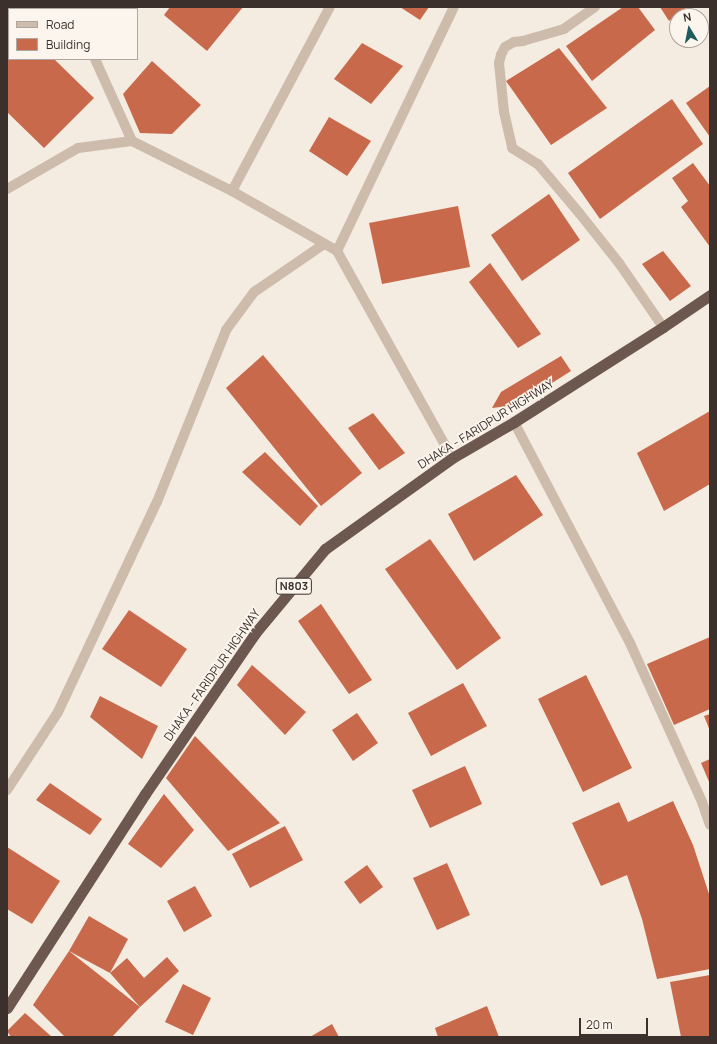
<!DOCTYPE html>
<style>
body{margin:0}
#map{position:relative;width:717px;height:1044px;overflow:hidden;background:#f4ebe1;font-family:Manrope,sans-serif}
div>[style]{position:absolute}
.building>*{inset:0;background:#c8694b}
.service>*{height:10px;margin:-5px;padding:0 5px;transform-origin:5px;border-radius:5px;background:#cdbbac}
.minor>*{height:10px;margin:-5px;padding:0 5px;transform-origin:5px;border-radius:5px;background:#cdbbac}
.trunk>*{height:11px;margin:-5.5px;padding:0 5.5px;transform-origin:5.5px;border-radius:5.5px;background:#6c584f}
span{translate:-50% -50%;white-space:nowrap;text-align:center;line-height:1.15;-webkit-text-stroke:3.5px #fbf5ee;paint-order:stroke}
.shield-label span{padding:1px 3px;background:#fbf5ee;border:1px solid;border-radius:3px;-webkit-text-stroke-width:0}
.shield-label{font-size:11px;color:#3b302b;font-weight:700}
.street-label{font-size:12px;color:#3b302b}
.frame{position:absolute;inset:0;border:8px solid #3b302b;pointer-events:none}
.legend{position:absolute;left:8px;top:8px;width:130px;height:52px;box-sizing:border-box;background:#fbf5ee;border:1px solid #aea6a0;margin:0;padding:5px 7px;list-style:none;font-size:12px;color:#3b302b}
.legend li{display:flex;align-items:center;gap:8px;height:20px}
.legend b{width:20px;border:1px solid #aea6a0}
.north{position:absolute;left:669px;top:8px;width:40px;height:40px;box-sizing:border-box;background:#fbf5ee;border:1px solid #aea6a0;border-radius:50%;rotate:350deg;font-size:11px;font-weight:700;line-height:16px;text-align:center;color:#3b302b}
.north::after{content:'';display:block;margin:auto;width:14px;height:18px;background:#1f5a5e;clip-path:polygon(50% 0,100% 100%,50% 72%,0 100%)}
.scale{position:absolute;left:579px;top:1018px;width:69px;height:18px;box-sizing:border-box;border:2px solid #3b302b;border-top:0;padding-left:5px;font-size:12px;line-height:14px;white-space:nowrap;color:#3b302b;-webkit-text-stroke:3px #fbf5ee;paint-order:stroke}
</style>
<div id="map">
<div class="building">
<div style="clip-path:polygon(170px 7px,243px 7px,207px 51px,164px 15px)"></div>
<div style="clip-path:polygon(400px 7px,429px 7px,420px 20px)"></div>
<div style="clip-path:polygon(623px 7px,638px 7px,655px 30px,592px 81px,566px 46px)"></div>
<div style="clip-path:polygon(660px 7px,688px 7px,669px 21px)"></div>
<div style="clip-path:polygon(7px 12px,9px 14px,9px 59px,54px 59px,94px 98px,44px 148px,7px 112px)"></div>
<div style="clip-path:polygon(362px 43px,403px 66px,371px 104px,334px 79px)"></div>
<div style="clip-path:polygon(559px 48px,607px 108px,551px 145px,506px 81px)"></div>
<div style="clip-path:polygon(152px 61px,201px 105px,172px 134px,140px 133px,123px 94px)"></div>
<div style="clip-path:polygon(710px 86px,710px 137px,686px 103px)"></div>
<div style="clip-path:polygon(672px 99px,703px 144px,600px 219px,568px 173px)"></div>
<div style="clip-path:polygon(329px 117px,371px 141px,347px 176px,309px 151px)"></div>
<div style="clip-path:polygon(693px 163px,710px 186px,710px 247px,681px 207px,688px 201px,672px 178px)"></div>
<div style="clip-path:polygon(549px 194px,580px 240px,522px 281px,491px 235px)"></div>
<div style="clip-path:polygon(458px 206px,470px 267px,382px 284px,369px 223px)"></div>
<div style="clip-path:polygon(663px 251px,691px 286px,670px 301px,642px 264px)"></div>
<div style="clip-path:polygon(490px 263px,541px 334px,518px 348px,469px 282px)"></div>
<div style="clip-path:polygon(263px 355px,362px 473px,321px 506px,226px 388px)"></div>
<div style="clip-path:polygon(561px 356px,571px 371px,517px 405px,492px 408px,501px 392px)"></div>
<div style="clip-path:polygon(710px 411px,710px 484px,664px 511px,637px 453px)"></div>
<div style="clip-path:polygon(373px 413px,405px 453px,379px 470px,348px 428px)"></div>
<div style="clip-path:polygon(265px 452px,318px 506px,300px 526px,242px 472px)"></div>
<div style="clip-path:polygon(516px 475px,543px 515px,474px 561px,448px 514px)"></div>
<div style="clip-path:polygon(430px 539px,501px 638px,457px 670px,385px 569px)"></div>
<div style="clip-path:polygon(321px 604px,372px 680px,349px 694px,298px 621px)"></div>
<div style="clip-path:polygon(129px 610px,187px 649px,161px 687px,102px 649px)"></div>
<div style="clip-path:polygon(710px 637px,710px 709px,674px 725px,647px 664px)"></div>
<div style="clip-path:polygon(252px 665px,306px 712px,285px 735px,237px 685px)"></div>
<div style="clip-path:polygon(586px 675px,632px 768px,583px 792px,538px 699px)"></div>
<div style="clip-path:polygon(463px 683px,487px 726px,431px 756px,408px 713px)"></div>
<div style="clip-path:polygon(100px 696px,158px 726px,142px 759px,90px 717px)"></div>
<div style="clip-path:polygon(357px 713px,378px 743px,353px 761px,332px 730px)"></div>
<div style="clip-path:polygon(710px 714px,710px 731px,704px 716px)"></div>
<div style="clip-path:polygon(195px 736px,280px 823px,228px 851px,166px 778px)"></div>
<div style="clip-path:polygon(710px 759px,710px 784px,701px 763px)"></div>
<div style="clip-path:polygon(465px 766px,482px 804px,430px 828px,412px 790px)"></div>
<div style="clip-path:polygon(50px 783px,102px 819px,90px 835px,36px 800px)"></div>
<div style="clip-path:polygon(164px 794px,194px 830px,161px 868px,128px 844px)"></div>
<div style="clip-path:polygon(673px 801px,693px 845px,710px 897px,710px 969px,657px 979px,642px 919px,627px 875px,601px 886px,572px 823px,619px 802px,628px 822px)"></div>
<div style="clip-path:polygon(285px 826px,303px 860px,250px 888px,232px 854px)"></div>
<div style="clip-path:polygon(7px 847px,60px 881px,32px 924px,7px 909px)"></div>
<div style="clip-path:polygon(447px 863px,470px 915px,437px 930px,413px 878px)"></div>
<div style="clip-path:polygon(367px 865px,383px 887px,360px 904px,344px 882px)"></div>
<div style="clip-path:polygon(195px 886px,212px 916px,184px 932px,167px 901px)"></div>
<div style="clip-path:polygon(89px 916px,128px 939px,110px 973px,69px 951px)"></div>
<div style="clip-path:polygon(69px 951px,140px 1007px,112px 1037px,65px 1037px,33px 1005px)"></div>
<div style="clip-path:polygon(167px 957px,179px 971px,140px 1007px,110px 973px,127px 958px,144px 978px)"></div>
<div style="clip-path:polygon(710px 975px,710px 1037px,681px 1037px,670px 982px)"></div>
<div style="clip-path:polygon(183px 984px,211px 998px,193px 1035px,165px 1022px)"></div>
<div style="clip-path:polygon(487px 1006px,499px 1037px,438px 1037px,435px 1028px)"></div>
<div style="clip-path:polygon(25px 1013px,52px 1037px,11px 1037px,7px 1031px)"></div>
<div style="clip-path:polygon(332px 1024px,339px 1037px,310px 1037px)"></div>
</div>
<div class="service">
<div style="left:595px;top:7px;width:38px;rotate:145deg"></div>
<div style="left:564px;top:29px;width:43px;rotate:163.7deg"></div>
<div style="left:523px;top:41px;width:9px;rotate:174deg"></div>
<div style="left:514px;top:42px;width:10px;rotate:151deg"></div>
<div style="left:505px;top:47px;width:9px;rotate:117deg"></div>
<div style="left:501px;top:55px;width:8px;rotate:104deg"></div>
<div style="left:499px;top:63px;width:49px;rotate:84.2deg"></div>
<div style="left:504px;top:112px;width:37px;rotate:77deg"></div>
<div style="left:512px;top:148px;width:31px;rotate:32deg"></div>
<div style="left:538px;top:164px;width:65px;rotate:50deg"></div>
<div style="left:580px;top:214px;width:63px;rotate:51.5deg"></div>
<div style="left:619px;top:263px;width:78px;rotate:55.5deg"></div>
</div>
<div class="minor">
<div style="left:51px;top:7px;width:3px;rotate:45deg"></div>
<div style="left:95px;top:59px;width:90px;rotate:65.7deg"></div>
<div style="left:7px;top:189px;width:82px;rotate:-30deg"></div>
<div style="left:78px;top:148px;width:54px;rotate:-7.4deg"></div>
<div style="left:132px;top:141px;width:112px;rotate:26.6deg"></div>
<div style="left:232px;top:191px;width:121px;rotate:29.7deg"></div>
<div style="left:337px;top:251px;width:237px;rotate:60.9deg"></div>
<div style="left:232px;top:191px;width:208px;rotate:-62deg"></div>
<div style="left:337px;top:251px;width:271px;rotate:-64.4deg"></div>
<div style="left:514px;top:422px;width:250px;rotate:62.3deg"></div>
<div style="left:630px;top:643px;width:175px;rotate:65.6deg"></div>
<div style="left:702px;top:802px;width:24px;rotate:71deg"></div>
<div style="left:7px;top:790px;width:93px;rotate:-56.8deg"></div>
<div style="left:58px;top:712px;width:232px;rotate:-64.8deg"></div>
<div style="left:157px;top:502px;width:185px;rotate:-68.1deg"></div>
<div style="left:226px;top:330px;width:47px;rotate:-53.6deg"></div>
<div style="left:254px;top:292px;width:85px;rotate:-34.4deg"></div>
</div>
<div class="trunk">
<div style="left:7px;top:1008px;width:255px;rotate:-57.2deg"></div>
<div style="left:145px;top:794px;width:196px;rotate:-55.6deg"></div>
<div style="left:256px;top:632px;width:108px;rotate:-50.3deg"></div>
<div style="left:325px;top:549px;width:156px;rotate:-35.6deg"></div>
<div style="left:452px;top:458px;width:72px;rotate:-30.1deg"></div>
<div style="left:514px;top:422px;width:177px;rotate:-32.5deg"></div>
<div style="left:663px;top:327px;width:57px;rotate:-34.2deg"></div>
</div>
<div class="shield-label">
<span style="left:294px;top:586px">N803</span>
</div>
<div class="street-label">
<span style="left:486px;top:424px;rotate:-32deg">DHAKA - FARIDPUR HIGHWAY</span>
<span style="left:212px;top:675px;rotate:-55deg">DHAKA - FARIDPUR HIGHWAY</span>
</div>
<div class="frame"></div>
<ul class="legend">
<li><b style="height:5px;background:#cdbbac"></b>Road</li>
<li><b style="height:11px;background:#c8694b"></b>Building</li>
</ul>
<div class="north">N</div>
<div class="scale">20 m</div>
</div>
